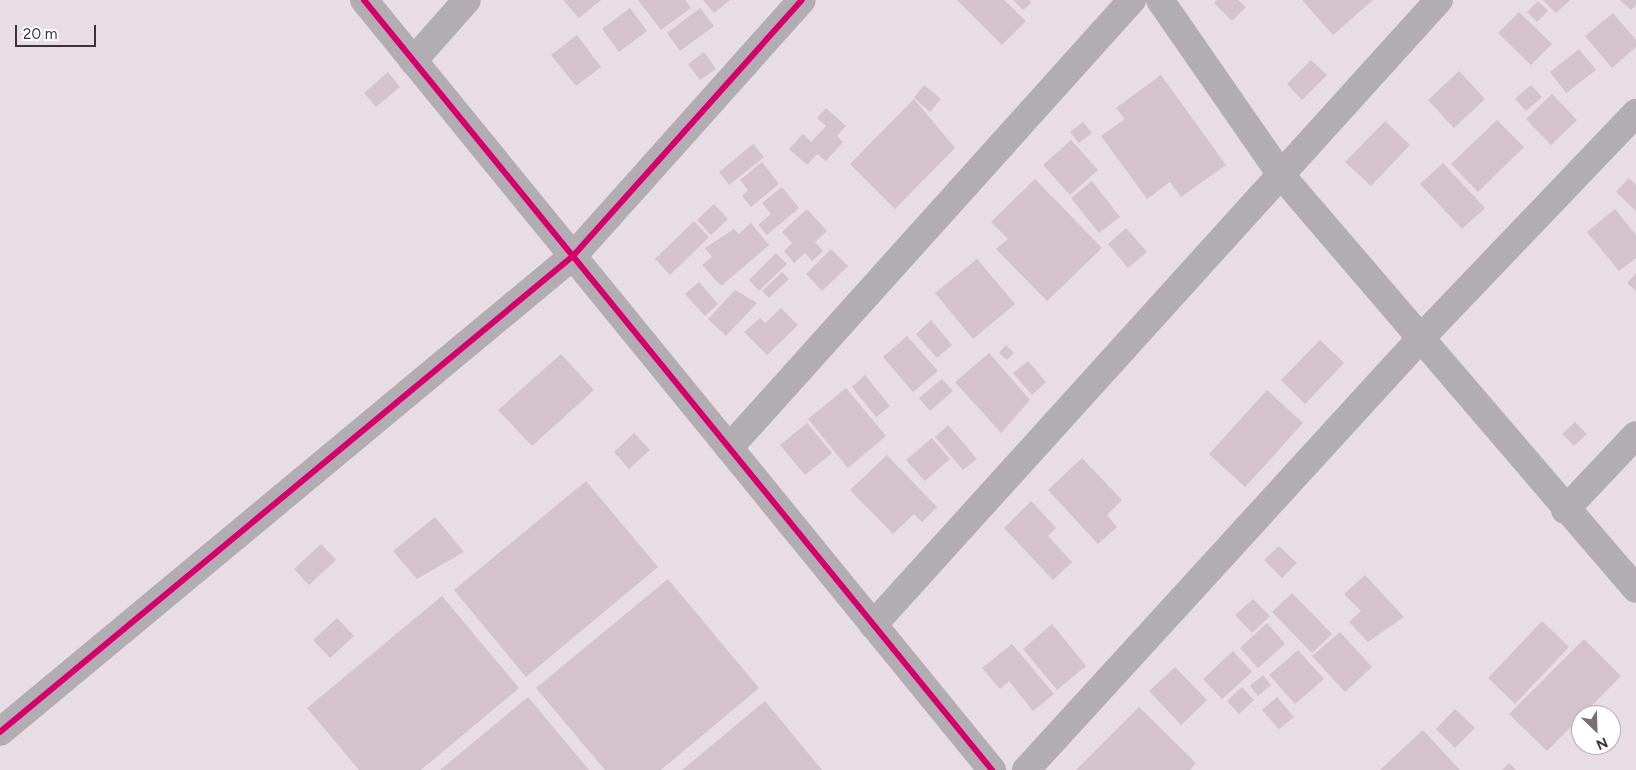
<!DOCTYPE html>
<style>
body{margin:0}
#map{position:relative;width:1636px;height:770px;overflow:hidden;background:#e8dce5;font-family:Figtree,sans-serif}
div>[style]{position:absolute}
.building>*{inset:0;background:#d4c3cc}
.street>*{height:28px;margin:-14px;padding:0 14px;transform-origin:14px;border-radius:14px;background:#b2acb3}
.cycleway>*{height:6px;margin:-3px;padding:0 3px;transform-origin:3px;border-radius:3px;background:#d6006c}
span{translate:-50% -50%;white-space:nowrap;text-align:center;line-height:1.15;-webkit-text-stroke:4px #fff;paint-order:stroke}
.north{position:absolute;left:1571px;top:705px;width:50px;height:50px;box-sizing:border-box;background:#fff;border:1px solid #b1adb0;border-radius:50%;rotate:156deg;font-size:14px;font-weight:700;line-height:20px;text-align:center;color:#3b3339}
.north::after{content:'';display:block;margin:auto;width:18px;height:22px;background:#786e75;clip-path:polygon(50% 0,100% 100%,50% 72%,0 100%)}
.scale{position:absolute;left:15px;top:25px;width:81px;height:22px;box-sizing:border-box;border:2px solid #3b3339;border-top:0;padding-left:6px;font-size:15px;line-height:18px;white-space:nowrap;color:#3b3339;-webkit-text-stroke:4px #fff;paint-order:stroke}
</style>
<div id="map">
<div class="building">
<div style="clip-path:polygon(563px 0,601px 0,579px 18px)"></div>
<div style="clip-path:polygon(638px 0,685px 0,691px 8px,661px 30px)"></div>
<div style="clip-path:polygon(703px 0,730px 0,714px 13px)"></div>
<div style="clip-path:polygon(957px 0,1004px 0,1026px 21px,1002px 45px)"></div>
<div style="clip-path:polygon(1013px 0,1029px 0,1031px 3px,1023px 10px)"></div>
<div style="clip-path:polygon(1217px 0,1238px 0,1246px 7px,1232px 21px,1214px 3px)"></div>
<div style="clip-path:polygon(1302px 0,1373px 0,1333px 35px)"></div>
<div style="clip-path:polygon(1543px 0,1570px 0,1556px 13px)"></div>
<div style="clip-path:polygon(1620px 0,1636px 0,1636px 5px,1631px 10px)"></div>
<div style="clip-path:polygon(1538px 1px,1548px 11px,1537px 22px,1527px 12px)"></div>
<div style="clip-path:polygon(630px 8px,647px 31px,619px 52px,602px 29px)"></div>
<div style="clip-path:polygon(700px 8px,714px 26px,680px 51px,667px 33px)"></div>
<div style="clip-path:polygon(1519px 12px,1552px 44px,1531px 65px,1498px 33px)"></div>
<div style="clip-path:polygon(1613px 13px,1636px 40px,1636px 47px,1612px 68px,1585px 36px)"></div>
<div style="clip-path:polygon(577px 35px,601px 67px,576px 86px,551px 55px)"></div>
<div style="clip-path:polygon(1579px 49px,1596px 70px,1566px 93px,1550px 72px)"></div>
<div style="clip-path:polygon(704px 52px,716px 69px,700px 80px,688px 64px)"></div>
<div style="clip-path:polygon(1311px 60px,1327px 75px,1302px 100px,1287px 84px)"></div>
<div style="clip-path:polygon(1459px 71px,1485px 99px,1454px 128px,1428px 100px)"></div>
<div style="clip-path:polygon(388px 72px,400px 87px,376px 107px,364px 93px)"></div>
<div style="clip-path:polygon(1161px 75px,1226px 165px,1181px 197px,1170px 182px,1147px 199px,1101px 136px,1125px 119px,1116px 108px)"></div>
<div style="clip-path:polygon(924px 85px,941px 99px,930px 112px,914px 98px)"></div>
<div style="clip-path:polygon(1531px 85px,1542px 97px,1526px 111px,1515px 99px)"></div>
<div style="clip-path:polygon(1552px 94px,1577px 120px,1551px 145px,1526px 119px)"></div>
<div style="clip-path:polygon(914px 99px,955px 148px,895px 209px,850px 164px)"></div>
<div style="clip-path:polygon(826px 108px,846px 126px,837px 136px,843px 142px,826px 161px,817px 154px,807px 165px,789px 149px,803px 134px,811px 142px,826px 126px,817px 118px)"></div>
<div style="clip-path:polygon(1497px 120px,1524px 147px,1478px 192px,1451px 164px)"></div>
<div style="clip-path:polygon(1385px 121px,1410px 145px,1371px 186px,1345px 162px)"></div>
<div style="clip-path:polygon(1083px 122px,1092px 133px,1079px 143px,1070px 132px)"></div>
<div style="clip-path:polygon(1071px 140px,1098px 170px,1070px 195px,1043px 165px)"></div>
<div style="clip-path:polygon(753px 144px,764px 157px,729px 185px,719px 172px)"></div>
<div style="clip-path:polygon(762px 162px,779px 184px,751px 207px,742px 196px,748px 190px,740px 180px)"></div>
<div style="clip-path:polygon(1443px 163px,1485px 208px,1462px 229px,1420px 184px)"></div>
<div style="clip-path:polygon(1629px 178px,1636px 185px,1636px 211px,1616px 192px)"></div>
<div style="clip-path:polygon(1035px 179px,1102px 248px,1047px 301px,996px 249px,1008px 239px,991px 222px)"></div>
<div style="clip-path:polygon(1092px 181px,1120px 217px,1099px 233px,1071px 198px)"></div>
<div style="clip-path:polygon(782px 187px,799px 208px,767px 235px,758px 225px,771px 214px,762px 203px)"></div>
<div style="clip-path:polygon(714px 204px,728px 219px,711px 235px,697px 220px)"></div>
<div style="clip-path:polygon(807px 209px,827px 231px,815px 242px,823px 251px,812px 261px,805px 253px,794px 263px,784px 251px,792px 243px,782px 232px)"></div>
<div style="clip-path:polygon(1615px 209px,1636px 235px,1636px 258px,1619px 271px,1587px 232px)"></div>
<div style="clip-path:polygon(694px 221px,709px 237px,670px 275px,655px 259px)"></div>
<div style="clip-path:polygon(751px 223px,769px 245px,721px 286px,702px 265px,712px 257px,705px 248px,734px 229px,739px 234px)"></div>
<div style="clip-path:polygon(1126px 228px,1147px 252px,1128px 268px,1108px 244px)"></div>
<div style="clip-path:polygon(831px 249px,848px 266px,822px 291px,806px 274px)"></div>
<div style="clip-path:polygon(776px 253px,787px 264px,759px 291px,749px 280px)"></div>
<div style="clip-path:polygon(977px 259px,1015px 304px,973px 339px,935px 293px)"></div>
<div style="clip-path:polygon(782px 272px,789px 279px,769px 298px,762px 291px)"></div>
<div style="clip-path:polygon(1636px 273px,1636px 291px,1627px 283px)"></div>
<div style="clip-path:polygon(699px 282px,718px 304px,705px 316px,685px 294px)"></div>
<div style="clip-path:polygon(735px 290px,757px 303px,726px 336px,708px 319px)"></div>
<div style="clip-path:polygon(781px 308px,798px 325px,767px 355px,744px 332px,760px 318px,765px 323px)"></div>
<div style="clip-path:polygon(931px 320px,952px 345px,937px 358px,916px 334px)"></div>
<div style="clip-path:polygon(907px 336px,938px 371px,913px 392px,883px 357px)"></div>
<div style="clip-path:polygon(1320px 340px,1344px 363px,1305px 404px,1281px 380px)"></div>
<div style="clip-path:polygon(1006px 345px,1014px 353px,1007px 360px,999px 353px)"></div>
<div style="clip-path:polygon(989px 353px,1030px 400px,1001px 433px,955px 382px)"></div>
<div style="clip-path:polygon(561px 354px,594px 390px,532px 446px,498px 410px)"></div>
<div style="clip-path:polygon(1028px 361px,1046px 382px,1032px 395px,1013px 373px)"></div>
<div style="clip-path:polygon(865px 375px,890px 406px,876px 417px,852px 387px)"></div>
<div style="clip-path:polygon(942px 379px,953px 391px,930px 411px,919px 398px)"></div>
<div style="clip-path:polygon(846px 388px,886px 436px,848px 468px,808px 419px)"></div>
<div style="clip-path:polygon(1267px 390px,1303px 423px,1245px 487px,1209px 454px)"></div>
<div style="clip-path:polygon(1575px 422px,1587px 434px,1574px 446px,1562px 434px)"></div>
<div style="clip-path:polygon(807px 423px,832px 453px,805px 475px,780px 445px)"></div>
<div style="clip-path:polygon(948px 425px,977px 459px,963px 470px,935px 437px)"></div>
<div style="clip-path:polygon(634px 433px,650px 450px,629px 469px,614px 452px)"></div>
<div style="clip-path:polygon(932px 438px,950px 459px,925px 481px,906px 460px)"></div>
<div style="clip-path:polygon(887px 455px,937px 507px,922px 522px,914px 514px,893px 534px,850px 490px)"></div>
<div style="clip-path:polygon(1082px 458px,1122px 500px,1107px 515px,1117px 527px,1098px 544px,1048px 490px)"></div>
<div style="clip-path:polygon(586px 481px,658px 567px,526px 677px,454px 590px)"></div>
<div style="clip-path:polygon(1031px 501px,1056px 528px,1048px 536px,1072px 562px,1053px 580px,1004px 528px)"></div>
<div style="clip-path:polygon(435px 517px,464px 552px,417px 579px,393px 551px)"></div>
<div style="clip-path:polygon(321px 544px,336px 560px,309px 585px,294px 569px)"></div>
<div style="clip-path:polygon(1279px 546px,1297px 563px,1282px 578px,1264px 560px)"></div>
<div style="clip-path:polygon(1365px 575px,1404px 617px,1368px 642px,1349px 622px,1361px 611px,1344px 594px)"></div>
<div style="clip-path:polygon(668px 579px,759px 688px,661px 770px,605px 770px,536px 688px)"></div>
<div style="clip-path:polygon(1292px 593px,1332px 634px,1312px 653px,1272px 612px)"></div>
<div style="clip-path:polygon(442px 596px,519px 688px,421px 770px,359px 770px,307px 708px)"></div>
<div style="clip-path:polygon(1253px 599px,1270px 616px,1252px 633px,1235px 615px)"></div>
<div style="clip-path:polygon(337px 618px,354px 636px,330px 658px,313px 640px)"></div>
<div style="clip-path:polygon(1542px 621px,1569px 647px,1515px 704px,1488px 678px)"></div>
<div style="clip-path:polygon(1267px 623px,1285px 644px,1258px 668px,1240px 648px)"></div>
<div style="clip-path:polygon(1052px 624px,1086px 666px,1057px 690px,1023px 649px)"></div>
<div style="clip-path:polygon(1340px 632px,1372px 667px,1345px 692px,1312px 656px)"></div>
<div style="clip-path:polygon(1584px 639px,1621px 676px,1547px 751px,1509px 714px)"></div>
<div style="clip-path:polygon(1012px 644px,1054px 694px,1033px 711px,1009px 681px,1000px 689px,982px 668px)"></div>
<div style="clip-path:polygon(1298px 650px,1324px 679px,1295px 704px,1269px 675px)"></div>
<div style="clip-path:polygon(1233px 651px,1252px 672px,1222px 699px,1203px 679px)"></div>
<div style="clip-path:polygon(1175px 667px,1207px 700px,1181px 725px,1149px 691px)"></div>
<div style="clip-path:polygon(1263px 675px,1271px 685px,1258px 696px,1250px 686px)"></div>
<div style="clip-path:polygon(1242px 687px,1254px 700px,1239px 714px,1227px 701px)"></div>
<div style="clip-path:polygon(528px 697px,589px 770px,440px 770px)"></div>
<div style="clip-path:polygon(1277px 697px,1294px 717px,1279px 729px,1262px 710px)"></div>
<div style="clip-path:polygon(765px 701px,822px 770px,682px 770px)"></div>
<div style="clip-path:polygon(1139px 707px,1196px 763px,1190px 770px,1076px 770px)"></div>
<div style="clip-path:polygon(1455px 709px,1475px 728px,1455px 748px,1436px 729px)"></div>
<div style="clip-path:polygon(1423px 730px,1460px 770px,1380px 770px)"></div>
<div style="clip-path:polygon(1509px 763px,1516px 770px,1502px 770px)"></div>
</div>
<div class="street">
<div style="left:364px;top:0;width:994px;rotate:50.8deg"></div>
<div style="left:1160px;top:0;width:213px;rotate:55.3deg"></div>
<div style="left:1281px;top:175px;width:545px;rotate:49.39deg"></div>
<div style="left:413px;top:61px;width:81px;rotate:-48.5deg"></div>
<div style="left:729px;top:448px;width:603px;rotate:-48.03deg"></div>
<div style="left:1565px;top:510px;width:103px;rotate:-46.6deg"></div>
<div style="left:873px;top:625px;width:843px;rotate:-47.84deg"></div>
<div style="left:0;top:732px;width:745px;rotate:-39.72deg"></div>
<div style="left:573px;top:256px;width:343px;rotate:-48.2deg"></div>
<div style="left:1026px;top:770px;width:584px;rotate:-47.57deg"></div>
<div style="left:1420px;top:339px;width:313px;rotate:-46.3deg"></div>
</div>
<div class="cycleway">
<div style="left:364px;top:0;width:994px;rotate:50.8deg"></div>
<div style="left:0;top:732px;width:745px;rotate:-39.72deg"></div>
<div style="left:573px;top:256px;width:343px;rotate:-48.2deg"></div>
</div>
<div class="north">N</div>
<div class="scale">20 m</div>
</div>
